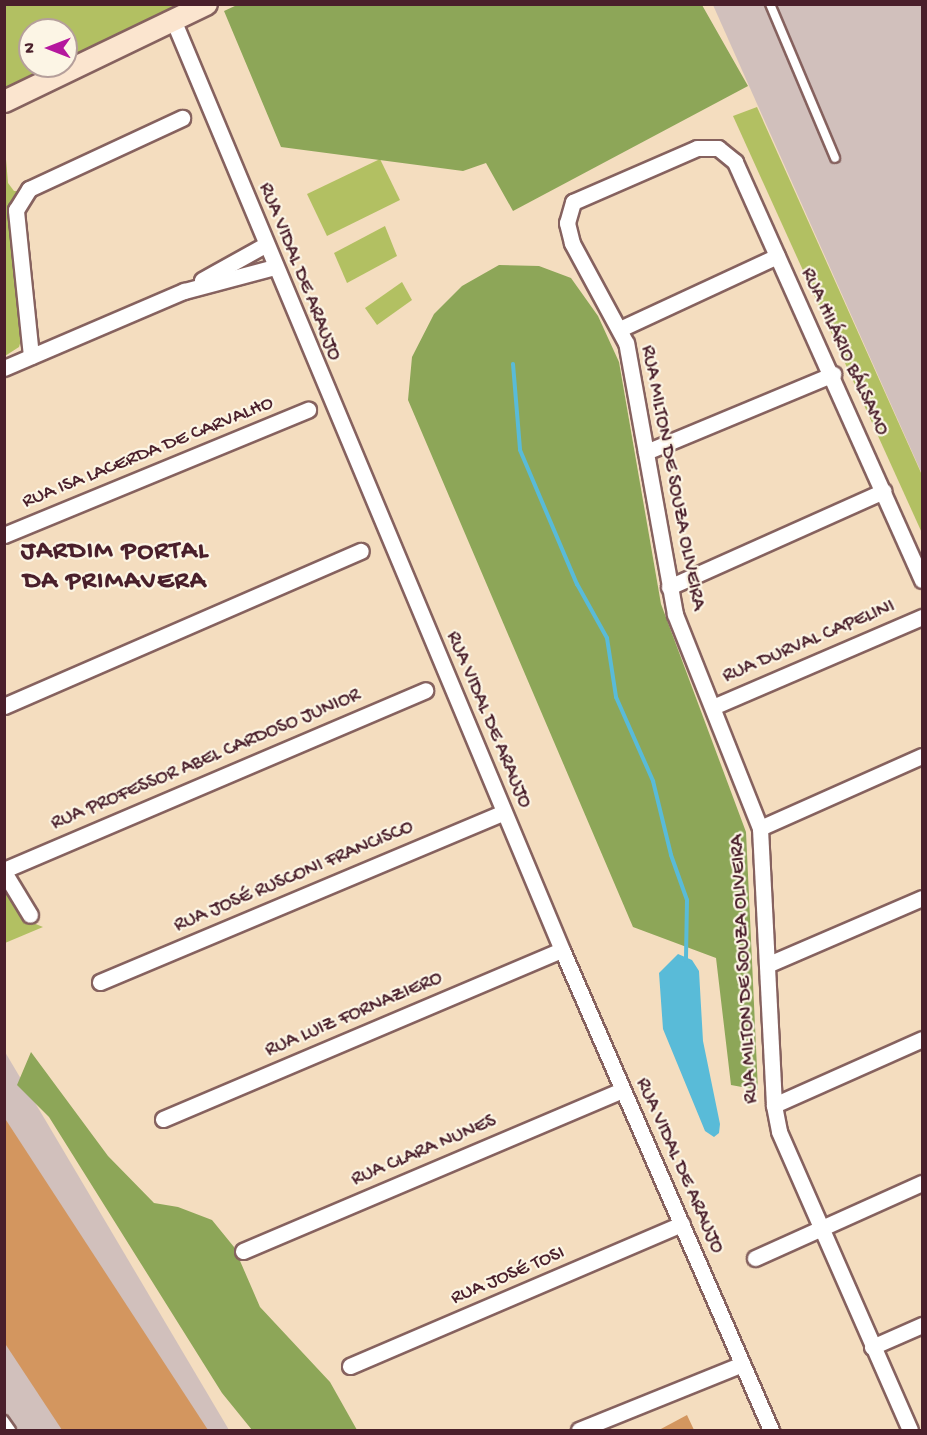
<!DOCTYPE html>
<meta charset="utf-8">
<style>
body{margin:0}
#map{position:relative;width:927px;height:1435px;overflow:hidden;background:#f4ddbf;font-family:"Gochi Hand",sans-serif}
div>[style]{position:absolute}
.industrial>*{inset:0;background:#d1c0bc}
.green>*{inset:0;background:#b2c062}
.forest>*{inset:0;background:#8da658}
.water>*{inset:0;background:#59bbd8}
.stream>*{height:4px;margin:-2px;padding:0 2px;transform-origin:2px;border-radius:2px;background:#59bbd8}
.building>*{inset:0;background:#d3965f}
.roads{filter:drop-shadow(2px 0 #86625f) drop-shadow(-2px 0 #86625f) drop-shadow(0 2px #86625f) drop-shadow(0 -2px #86625f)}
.service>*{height:8px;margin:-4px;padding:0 4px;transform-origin:4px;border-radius:4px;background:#fff}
.minor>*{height:15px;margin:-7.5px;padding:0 7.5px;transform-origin:7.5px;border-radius:7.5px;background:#fff}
.secondary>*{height:21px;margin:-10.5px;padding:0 10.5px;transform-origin:10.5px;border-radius:10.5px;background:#fbe5cf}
span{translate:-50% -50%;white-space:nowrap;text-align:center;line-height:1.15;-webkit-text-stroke:4.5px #fcf5e5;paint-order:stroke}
.street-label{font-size:20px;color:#4a1f2b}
.district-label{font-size:26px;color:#4a1f2b;font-weight:700;letter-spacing:1.5px}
.frame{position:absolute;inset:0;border:6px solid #4a1f2b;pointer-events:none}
.north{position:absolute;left:18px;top:18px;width:60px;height:60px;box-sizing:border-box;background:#fcf5e5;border:2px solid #b59f9b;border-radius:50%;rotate:270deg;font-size:16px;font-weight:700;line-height:24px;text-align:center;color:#4a1f2b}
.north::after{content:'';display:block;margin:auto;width:21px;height:27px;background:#b5179e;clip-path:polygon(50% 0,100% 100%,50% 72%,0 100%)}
</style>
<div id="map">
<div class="industrial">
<div style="clip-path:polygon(713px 5px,922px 5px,922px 474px)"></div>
<div style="clip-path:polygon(5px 1052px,229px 1430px,5px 1430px)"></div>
</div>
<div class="green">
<div style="clip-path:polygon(5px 5px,180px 5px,66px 61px,66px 30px,30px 30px,30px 66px,56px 66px,5px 92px)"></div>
<div style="clip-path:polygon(757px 107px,922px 475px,922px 533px,733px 116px)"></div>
<div style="clip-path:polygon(4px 135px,8px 183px,14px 191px,23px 191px,13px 204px,21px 340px,19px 347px,5px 356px)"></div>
<div style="clip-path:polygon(380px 159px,400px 200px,327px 236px,307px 194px)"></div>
<div style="clip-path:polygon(385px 226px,397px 256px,347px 283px,334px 253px)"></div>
<div style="clip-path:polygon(402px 282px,412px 300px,377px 325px,365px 308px)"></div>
<div style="clip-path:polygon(4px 883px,21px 918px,43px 927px,5px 943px)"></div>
</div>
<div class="forest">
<div style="clip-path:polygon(237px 5px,702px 5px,748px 86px,513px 211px,486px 163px,463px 171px,281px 147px,224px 11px)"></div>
<div style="clip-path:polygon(499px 265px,539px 266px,571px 278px,598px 316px,619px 362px,661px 604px,746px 832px,758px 1090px,731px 1085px,716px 958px,633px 927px,408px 400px,412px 357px,434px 314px,462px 286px)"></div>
<div style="clip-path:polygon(31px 1052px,108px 1156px,154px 1203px,178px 1207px,212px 1220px,234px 1247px,260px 1307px,330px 1382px,357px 1430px,252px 1430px,222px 1393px,49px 1117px,17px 1085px)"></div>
</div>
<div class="water">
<div style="clip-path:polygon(678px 954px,692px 960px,699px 971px,703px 1041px,720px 1124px,719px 1133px,714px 1137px,705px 1131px,663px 1029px,659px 973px)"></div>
</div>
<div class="stream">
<div style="left:513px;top:364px;width:86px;rotate:85.3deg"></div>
<div style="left:520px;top:450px;width:146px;rotate:67deg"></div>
<div style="left:577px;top:584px;width:62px;rotate:60.9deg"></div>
<div style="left:607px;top:638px;width:60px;rotate:81.3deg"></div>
<div style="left:616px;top:697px;width:92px;rotate:66.2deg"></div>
<div style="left:653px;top:781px;width:76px;rotate:76.3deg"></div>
<div style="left:671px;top:855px;width:48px;rotate:70.4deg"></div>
<div style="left:687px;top:900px;width:60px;rotate:91deg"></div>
</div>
<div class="building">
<div style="clip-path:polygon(4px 1117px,208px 1430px,62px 1430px,4px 1342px)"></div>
<div style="clip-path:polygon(687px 1415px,694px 1430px,659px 1430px)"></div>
</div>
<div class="roads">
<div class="service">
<div style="left:770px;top:4px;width:167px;rotate:67.1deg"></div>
<div style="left:4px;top:1420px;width:12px;rotate:55deg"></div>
</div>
<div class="minor">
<div style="left:174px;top:22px;width:1006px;rotate:67.31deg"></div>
<div style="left:562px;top:950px;width:524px;rotate:66.47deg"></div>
<div style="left:202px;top:280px;width:72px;rotate:-29.1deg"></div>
<div style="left:620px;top:329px;width:173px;rotate:-24.9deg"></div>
<div style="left:31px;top:356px;width:147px;rotate:-95.9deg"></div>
<div style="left:16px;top:210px;width:25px;rotate:-58deg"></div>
<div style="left:29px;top:189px;width:169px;rotate:-24.9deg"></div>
<div style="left:4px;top:368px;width:196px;rotate:-23.2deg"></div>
<div style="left:184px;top:291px;width:93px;rotate:-14.9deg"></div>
<div style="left:646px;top:452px;width:203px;rotate:-22.6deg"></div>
<div style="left:4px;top:535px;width:329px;rotate:-22.4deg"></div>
<div style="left:669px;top:587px;width:235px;rotate:-24.1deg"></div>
<div style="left:4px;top:706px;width:389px;rotate:-23.5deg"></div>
<div style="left:713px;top:707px;width:228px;rotate:-23.3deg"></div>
<div style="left:760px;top:828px;width:177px;rotate:-24deg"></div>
<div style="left:4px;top:870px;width:458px;rotate:-23.1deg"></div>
<div style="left:4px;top:872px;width:50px;rotate:58.8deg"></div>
<div style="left:769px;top:964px;width:167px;rotate:-23.3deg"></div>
<div style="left:100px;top:982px;width:438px;rotate:-22.8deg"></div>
<div style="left:774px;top:1105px;width:162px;rotate:-24deg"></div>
<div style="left:163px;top:1119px;width:433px;rotate:-23deg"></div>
<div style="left:243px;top:1251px;width:412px;rotate:-23deg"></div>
<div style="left:755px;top:1258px;width:183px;rotate:-24.2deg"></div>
<div style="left:872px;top:1347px;width:55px;rotate:-23.7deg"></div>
<div style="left:350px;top:1366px;width:361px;rotate:-23.2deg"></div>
<div style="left:579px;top:1430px;width:176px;rotate:-22deg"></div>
<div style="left:910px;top:1430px;width:326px;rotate:-113.7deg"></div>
<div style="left:779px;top:1131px;width:26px;rotate:-101deg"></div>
<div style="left:774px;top:1105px;width:277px;rotate:-92.9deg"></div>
<div style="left:760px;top:828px;width:230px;rotate:-111.7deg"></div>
<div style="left:675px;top:614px;width:275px;rotate:-100.2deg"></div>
<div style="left:626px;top:343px;width:114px;rotate:-118.4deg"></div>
<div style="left:572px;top:243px;width:21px;rotate:-104deg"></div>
<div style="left:567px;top:223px;width:22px;rotate:-74deg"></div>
<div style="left:573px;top:202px;width:135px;rotate:-23.5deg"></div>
<div style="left:697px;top:148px;width:21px"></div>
<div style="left:718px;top:148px;width:22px;rotate:39deg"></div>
<div style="left:735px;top:162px;width:458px;rotate:65.9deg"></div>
</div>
<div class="secondary">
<div style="left:4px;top:101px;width:224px;rotate:-25.7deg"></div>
</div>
</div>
<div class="street-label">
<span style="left:299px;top:272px;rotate:68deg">RUA VIDAL DE ARAUJO</span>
<span style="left:844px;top:352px;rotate:65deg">RUA HILÁRIO BÁLSAMO</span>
<span style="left:148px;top:453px;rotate:-22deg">RUA ISA LACERDA DE CARVALHO</span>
<span style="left:672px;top:478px;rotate:79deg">RUA MILTON DE SOUZA OLIVEIRA</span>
<span style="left:809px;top:642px;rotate:-23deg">RUA DURVAL CAPELINI</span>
<span style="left:488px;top:720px;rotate:67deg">RUA VIDAL DE ARAUJO</span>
<span style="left:206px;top:760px;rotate:-23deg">RUA PROFESSOR ABEL CARDOSO JUNIOR</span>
<span style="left:294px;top:877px;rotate:-23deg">RUA JOSÉ RUSCONI FRANCISCO</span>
<span style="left:745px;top:969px;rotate:-93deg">RUA MILTON DE SOUZA OLIVEIRA</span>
<span style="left:354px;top:1015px;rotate:-23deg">RUA LUIZ FORNAZIERO</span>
<span style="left:424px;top:1151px;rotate:-23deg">RUA CLARA NUNES</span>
<span style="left:679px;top:1166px;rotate:66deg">RUA VIDAL DE ARAUJO</span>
<span style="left:508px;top:1276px;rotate:-23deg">RUA JOSÉ TOSI</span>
</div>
<div class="district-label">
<span style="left:115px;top:568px">JARDIM PORTAL<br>DA PRIMAVERA</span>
</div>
<div class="frame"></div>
<div class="north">N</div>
</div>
